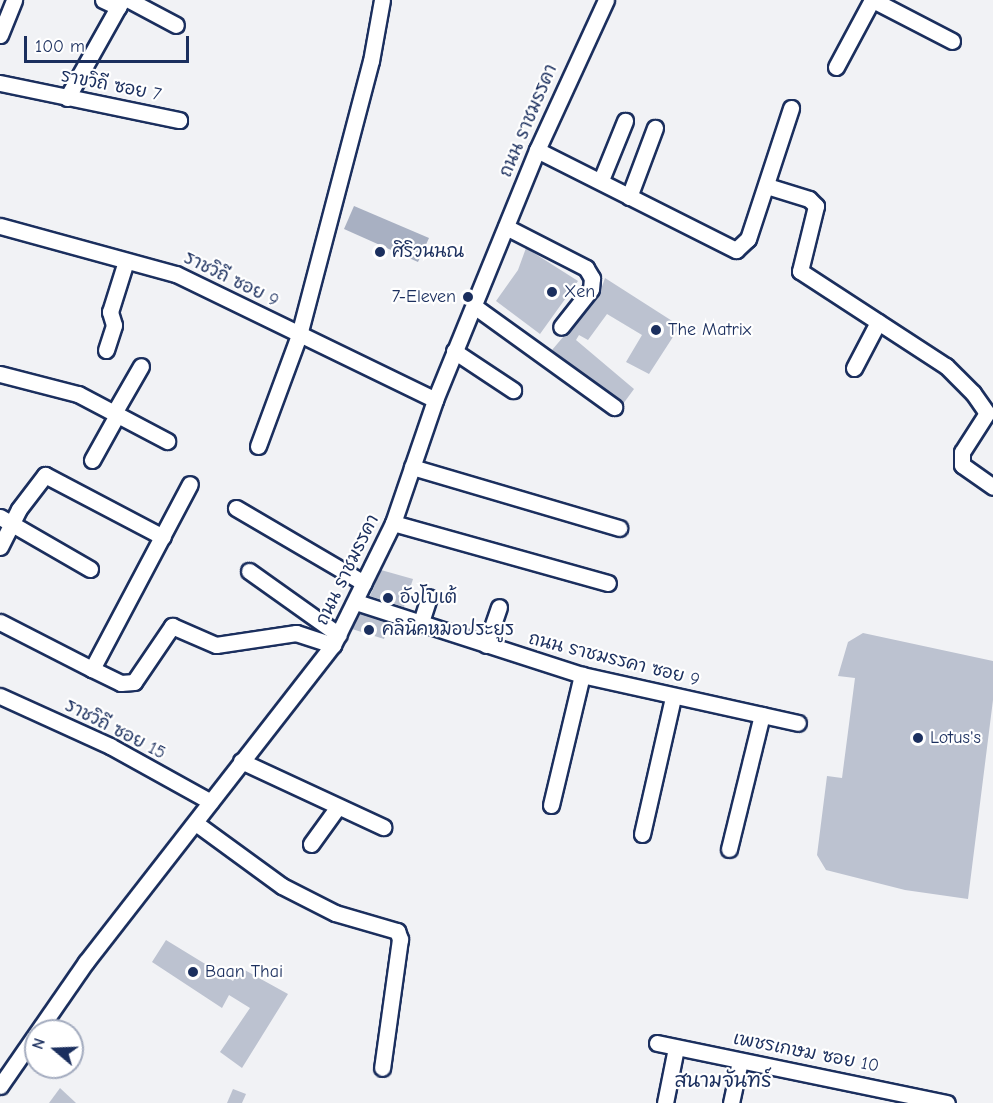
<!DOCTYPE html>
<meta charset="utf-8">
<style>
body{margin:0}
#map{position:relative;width:993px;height:1103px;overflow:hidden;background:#f1f2f5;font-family:"Comic Neue","Playpen Sans Thai",sans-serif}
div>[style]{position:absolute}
.water>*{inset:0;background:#a8b0c2}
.building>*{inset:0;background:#bcc2d0}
.roads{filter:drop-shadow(2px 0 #1b2f5e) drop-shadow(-2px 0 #1b2f5e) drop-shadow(0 2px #1b2f5e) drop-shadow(0 -2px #1b2f5e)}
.minor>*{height:15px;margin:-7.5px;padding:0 7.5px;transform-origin:7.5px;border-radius:7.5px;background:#fff}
.dots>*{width:16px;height:16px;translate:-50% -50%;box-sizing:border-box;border:3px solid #fff;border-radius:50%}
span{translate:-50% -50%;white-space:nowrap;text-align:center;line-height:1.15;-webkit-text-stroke:4.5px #fff;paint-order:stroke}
.street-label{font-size:18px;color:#1b2f5e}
.poi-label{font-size:18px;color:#1b2f5e}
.left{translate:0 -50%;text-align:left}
.right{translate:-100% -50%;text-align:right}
.neighbourhood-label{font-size:20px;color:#1b2f5e}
.north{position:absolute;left:24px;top:1019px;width:60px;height:60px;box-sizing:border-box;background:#fff;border:2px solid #a4acbf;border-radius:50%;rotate:289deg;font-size:16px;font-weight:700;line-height:24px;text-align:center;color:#1b2f5e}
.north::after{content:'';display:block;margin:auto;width:21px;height:27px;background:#1b2f5e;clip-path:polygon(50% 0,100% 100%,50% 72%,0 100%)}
.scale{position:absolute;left:24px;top:36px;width:165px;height:27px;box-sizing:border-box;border:3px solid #1b2f5e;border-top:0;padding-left:8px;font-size:18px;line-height:21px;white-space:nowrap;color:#1b2f5e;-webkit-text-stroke:4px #fff;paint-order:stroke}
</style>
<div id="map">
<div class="water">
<div style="clip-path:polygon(354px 206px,429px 238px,418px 262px,344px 229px)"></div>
</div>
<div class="building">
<div style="clip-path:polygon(526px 248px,578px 281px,540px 334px,496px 301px,518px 270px)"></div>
<div style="clip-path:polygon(605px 278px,680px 326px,649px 374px,626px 362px,642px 335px,607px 314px,588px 340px,579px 335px,576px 340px,634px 389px,623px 404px,552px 350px,599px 295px)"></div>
<div style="clip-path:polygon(381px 570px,413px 579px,404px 607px,370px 596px)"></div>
<div style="clip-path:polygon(359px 613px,390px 623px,384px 639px,352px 629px)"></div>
<div style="clip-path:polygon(863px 633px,993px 661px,993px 700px,968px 899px,905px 890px,826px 870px,817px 855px,827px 776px,842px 778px,855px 678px,838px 676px,848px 642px)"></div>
<div style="clip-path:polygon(166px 940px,233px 981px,241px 968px,288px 994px,242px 1068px,220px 1052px,250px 1008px,229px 995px,222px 1008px,152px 962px)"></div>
<div style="clip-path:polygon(60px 1088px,76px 1103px,49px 1103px)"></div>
<div style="clip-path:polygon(233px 1089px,246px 1094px,242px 1103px,227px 1103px)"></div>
</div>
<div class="roads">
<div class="minor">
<div style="left:103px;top:0;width:17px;rotate:25deg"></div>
<div style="left:129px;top:0;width:53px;rotate:28deg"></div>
<div style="left:873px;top:0;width:89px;rotate:27.4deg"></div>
<div style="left:0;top:35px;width:38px;rotate:-68deg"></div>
<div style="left:836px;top:67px;width:76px;rotate:-61.8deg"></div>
<div style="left:0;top:83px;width:183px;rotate:11.7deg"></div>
<div style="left:67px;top:98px;width:112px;rotate:-60.7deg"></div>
<div style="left:537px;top:150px;width:223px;rotate:26.7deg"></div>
<div style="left:736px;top:250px;width:16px;rotate:-43deg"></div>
<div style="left:748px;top:239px;width:138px;rotate:-71.8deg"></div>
<div style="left:601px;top:180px;width:64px;rotate:-67.9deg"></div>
<div style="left:767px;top:186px;width:44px;rotate:17.2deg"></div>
<div style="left:809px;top:199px;width:10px;rotate:45deg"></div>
<div style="left:816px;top:206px;width:67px;rotate:103.8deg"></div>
<div style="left:800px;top:271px;width:174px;rotate:33.1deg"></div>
<div style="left:946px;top:366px;width:38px;rotate:45deg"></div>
<div style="left:973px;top:393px;width:24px;rotate:55deg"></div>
<div style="left:987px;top:413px;width:46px;rotate:122.7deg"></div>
<div style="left:962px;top:452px;width:13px;rotate:90deg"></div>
<div style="left:962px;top:465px;width:38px;rotate:35deg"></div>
<div style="left:629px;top:197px;width:74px;rotate:-69.4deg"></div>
<div style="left:0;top:226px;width:182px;rotate:15.3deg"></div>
<div style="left:176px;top:274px;width:288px;rotate:25.9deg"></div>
<div style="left:506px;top:227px;width:90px;rotate:27.1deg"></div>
<div style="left:586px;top:268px;width:12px;rotate:59deg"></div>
<div style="left:592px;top:278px;width:11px;rotate:95deg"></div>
<div style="left:591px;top:289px;width:48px;rotate:128.3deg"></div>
<div style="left:474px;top:306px;width:173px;rotate:35.8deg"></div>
<div style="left:106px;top:350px;width:26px;rotate:-72deg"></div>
<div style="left:114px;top:325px;width:14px;rotate:-107deg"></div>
<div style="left:110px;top:312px;width:53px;rotate:-72.6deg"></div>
<div style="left:454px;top:351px;width:71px;rotate:33.5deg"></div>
<div style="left:854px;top:368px;width:52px;rotate:-62.4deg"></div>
<div style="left:0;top:374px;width:81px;rotate:14.4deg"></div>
<div style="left:78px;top:394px;width:101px;rotate:27.8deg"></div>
<div style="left:114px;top:413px;width:54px;rotate:-60.1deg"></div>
<div style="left:258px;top:446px;width:118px;rotate:-69.7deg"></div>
<div style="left:299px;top:335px;width:283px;rotate:-75.3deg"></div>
<div style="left:371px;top:61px;width:62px;rotate:-79.8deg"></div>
<div style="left:92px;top:460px;width:51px;rotate:-60.9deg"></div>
<div style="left:412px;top:467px;width:216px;rotate:16.4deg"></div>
<div style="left:236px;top:508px;width:148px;rotate:30.4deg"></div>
<div style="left:0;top:517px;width:104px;rotate:30deg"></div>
<div style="left:393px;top:523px;width:223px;rotate:15.6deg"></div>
<div style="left:0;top:547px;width:42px;rotate:-63.4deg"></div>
<div style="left:19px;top:509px;width:43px;rotate:-52.6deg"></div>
<div style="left:45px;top:475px;width:133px;rotate:27.7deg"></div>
<div style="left:249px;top:571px;width:110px;rotate:35.4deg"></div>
<div style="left:356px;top:602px;width:237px;rotate:17.9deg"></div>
<div style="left:582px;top:675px;width:221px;rotate:12.5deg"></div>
<div style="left:0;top:622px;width:103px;rotate:27.1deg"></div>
<div style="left:92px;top:669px;width:209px;rotate:-62.1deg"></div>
<div style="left:421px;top:622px;width:26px;rotate:-72deg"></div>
<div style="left:486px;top:645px;width:40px;rotate:-71.1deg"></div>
<div style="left:92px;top:669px;width:32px;rotate:26deg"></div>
<div style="left:121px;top:683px;width:13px;rotate:-4deg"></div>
<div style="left:134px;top:682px;width:68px;rotate:-55.8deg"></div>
<div style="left:172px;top:626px;width:48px;rotate:23.4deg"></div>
<div style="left:216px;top:645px;width:81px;rotate:-8.5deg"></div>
<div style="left:296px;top:633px;width:39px;rotate:18deg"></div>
<div style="left:0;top:696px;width:121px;rotate:24.4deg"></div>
<div style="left:110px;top:746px;width:115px;rotate:29deg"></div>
<div style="left:241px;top:761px;width:157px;rotate:24.9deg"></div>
<div style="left:551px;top:805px;width:134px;rotate:-76.6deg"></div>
<div style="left:197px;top:824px;width:105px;rotate:36.1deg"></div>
<div style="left:282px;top:886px;width:59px;rotate:27deg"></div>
<div style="left:335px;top:913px;width:65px;rotate:16.2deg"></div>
<div style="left:397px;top:931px;width:9px;rotate:69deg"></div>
<div style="left:400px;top:939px;width:130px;rotate:97.9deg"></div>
<div style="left:642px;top:834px;width:140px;rotate:-77.2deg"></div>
<div style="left:311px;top:844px;width:44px;rotate:-54.2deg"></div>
<div style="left:729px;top:849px;width:138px;rotate:-76.2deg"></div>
<div style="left:657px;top:1043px;width:296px;rotate:11.7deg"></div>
<div style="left:0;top:1086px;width:151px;rotate:-55.3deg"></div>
<div style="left:86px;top:962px;width:402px;rotate:-52.1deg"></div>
<div style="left:333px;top:645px;width:136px;rotate:-63.8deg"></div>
<div style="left:393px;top:523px;width:130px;rotate:-71.1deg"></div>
<div style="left:435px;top:400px;width:270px;rotate:-67.8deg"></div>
<div style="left:537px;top:150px;width:165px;rotate:-65.3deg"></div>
<div style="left:665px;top:1103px;width:56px;rotate:-78.7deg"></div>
<div style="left:731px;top:1103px;width:43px;rotate:-77.9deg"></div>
</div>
</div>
<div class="dots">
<div style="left:380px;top:252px;background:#1b2f5e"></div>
<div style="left:552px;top:292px;background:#1b2f5e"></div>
<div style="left:468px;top:297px;background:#1b2f5e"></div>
<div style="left:656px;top:330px;background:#1b2f5e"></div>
<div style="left:388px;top:598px;background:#1b2f5e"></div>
<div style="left:369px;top:630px;background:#1b2f5e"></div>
<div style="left:918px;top:738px;background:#1b2f5e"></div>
<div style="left:193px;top:972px;background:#1b2f5e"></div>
</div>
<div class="street-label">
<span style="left:111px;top:86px;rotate:11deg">ราขวิถี ซอย 7</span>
<span style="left:529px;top:121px;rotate:-67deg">ถนน ราชมรรคา</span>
<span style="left:231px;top:280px;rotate:26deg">ราชวิถี ซอย 9</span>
<span style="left:348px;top:570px;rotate:-64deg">ถนน ราชมรรคา</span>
<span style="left:614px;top:660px;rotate:14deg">ถนน ราชมรรคา ซอย 9</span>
<span style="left:115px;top:730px;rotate:27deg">ราชวิถี ซอย 15</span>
<span style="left:806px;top:1053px;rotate:11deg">เพชรเกษม ซอย 10</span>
</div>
<div class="poi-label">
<span class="left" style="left:392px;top:252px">ศิริวนนณ</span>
<span class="left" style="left:564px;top:292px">Xen</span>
<span class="right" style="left:456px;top:297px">7-Eleven</span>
<span class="left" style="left:668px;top:330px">The Matrix</span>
<span class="left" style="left:400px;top:598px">อังโบเต้</span>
<span class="left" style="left:382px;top:630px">คลินิคหมอประยูร</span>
<span class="left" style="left:930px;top:738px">Lotus's</span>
<span class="left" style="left:205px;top:972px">Baan Thai</span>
</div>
<div class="neighbourhood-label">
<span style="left:723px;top:1080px">สนามจันทร์</span>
</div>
<div class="north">N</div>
<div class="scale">100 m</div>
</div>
